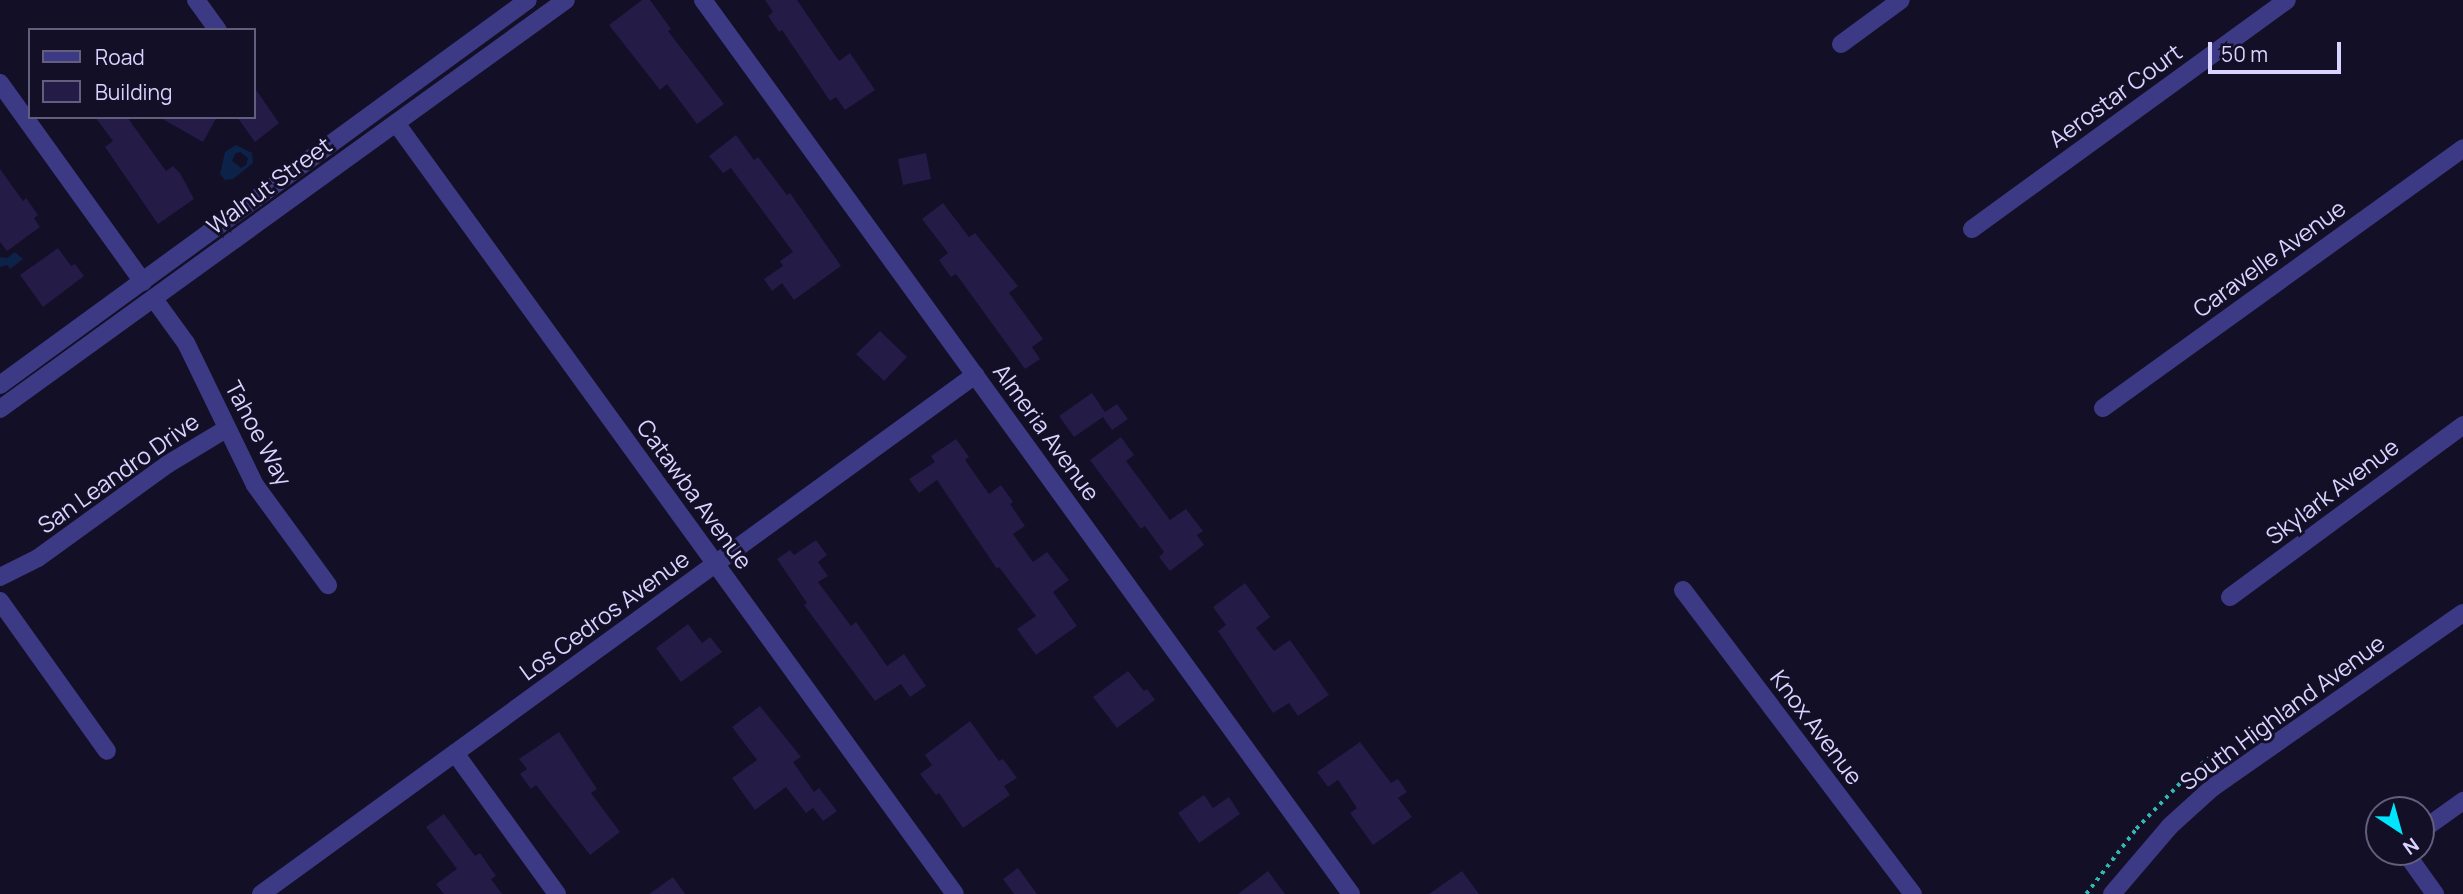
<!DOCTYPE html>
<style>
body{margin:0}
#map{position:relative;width:2463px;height:894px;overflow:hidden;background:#130f26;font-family:Manrope,sans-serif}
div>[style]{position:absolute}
.water>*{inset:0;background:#0c2248}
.building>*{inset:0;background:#241b47}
.path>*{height:3.5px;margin-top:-1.75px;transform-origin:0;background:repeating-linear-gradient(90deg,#2fb8b0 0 3.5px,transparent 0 8.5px)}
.minor>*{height:18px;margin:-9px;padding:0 9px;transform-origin:9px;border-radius:9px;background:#3d3a85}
.tertiary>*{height:18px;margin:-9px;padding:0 9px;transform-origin:9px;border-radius:9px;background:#3d3a85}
span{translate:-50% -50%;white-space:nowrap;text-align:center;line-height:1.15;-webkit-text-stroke:6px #130f26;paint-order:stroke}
.street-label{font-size:23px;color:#d9d4ff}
.legend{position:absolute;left:28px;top:28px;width:228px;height:91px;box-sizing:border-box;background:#130f26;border:2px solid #625e7d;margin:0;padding:9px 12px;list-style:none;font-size:21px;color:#d9d4ff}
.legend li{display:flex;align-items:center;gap:14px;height:35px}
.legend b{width:35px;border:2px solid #625e7d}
.north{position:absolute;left:2365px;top:796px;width:70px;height:70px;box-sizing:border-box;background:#130f26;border:2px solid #625e7d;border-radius:50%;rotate:144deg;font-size:19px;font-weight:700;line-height:28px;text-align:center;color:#d9d4ff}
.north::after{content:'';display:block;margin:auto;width:24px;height:32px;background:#00e5ff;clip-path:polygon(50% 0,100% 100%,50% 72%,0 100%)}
.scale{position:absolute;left:2208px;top:42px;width:133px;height:32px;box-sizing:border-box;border:4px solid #d9d4ff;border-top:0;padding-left:9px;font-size:21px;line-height:24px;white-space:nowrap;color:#d9d4ff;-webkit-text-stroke:5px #130f26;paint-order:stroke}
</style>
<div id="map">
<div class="water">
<div style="clip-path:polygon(evenodd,236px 145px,252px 153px,253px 163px,233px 179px,225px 180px,220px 174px,225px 152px,236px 145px,240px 152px,248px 158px,246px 165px,241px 168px,232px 161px,235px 154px,240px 152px)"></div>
<div style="clip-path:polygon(15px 252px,23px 259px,10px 269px,7px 265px,0 267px,0 257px,7px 258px)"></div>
</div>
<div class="building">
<div style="clip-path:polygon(642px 0,650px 0,671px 29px,668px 31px,724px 104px,697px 124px,667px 84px,660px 90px,609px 25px)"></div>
<div style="clip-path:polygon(765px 0,797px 0,839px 61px,850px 53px,875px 90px,845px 110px,836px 97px,830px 101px,782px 30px,779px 32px,768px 16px,773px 12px)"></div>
<div style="clip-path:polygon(254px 87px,279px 123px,255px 142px,237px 117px,254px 117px)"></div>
<div style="clip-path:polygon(95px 117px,127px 117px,166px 171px,173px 166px,180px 173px,194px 199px,158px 224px,105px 147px,113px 141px)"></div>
<div style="clip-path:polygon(159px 117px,217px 117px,203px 142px)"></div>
<div style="clip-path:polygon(736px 135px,754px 160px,758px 157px,787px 195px,790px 193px,841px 266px,794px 300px,782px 283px,772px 291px,764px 279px,783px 266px,780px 261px,793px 252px,731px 168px,723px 173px,709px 156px)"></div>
<div style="clip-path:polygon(926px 153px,931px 179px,903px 185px,898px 159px)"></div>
<div style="clip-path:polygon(0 169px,23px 201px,26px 198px,38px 215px,34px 218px,40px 227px,7px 251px,0 242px)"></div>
<div style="clip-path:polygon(943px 203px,969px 237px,975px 233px,1018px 286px,1009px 293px,1043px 339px,1032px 347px,1040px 359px,1025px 369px,956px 274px,951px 277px,939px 260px,948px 253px,922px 219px)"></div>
<div style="clip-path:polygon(58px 248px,71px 266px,75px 264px,84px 276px,43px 307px,20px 275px)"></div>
<div style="clip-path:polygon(880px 331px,907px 357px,884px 381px,856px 354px)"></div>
<div style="clip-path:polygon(1092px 393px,1105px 412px,1117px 404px,1128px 419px,1112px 430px,1103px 417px,1074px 437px,1059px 416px)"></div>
<div style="clip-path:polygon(1121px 437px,1134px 455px,1126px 461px,1170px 520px,1186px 509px,1203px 531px,1197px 535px,1204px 545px,1170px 571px,1159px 557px,1164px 552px,1145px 526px,1141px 529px,1090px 460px)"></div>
<div style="clip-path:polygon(956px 439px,969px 457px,965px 460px,989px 494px,1001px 485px,1013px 502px,1010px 504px,1025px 526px,1013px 534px,1033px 562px,1047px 552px,1069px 580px,1053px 592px,1077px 626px,1036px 655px,1017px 629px,1036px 616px,999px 567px,997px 569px,937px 480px,919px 493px,909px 479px,935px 462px,931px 456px)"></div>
<div style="clip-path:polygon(816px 540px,827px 555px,818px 562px,828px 576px,818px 582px,851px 626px,856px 622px,887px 666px,904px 654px,926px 686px,910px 697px,901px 684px,875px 701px,804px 605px,807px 603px,777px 559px,790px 550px,794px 555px)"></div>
<div style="clip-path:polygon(1245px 583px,1270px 617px,1256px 628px,1274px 651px,1290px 640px,1329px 695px,1298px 716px,1289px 703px,1273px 713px,1218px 631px,1226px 625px,1213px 607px)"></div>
<div style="clip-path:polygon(688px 624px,702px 643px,710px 637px,722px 652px,681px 682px,656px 648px)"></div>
<div style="clip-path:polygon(1128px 671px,1144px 691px,1147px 689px,1155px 700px,1117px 728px,1093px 697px)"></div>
<div style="clip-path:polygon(760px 706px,801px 757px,793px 762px,814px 792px,819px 788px,837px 811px,823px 821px,813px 808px,806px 813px,786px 787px,755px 810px,732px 778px,757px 760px,732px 727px)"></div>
<div style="clip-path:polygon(970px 721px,999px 761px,1003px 759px,1017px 778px,1004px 786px,1010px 795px,963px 828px,939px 793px,936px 795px,920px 774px,932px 765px,925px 755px)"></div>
<div style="clip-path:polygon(559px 732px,597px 789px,591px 793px,620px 832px,590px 855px,536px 785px,531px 789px,520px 774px,527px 769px,519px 759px)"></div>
<div style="clip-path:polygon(1360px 742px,1391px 783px,1398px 779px,1407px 792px,1398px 798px,1412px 817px,1373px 845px,1350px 813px,1357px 808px,1338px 780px,1328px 787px,1317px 772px)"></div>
<div style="clip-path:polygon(1204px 795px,1213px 808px,1229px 797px,1240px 814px,1199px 843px,1178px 813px)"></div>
<div style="clip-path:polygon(444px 814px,475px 856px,480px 853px,496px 876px,491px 879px,502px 894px,444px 894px,436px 884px,457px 869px,426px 827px)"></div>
<div style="clip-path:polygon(1018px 868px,1037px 894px,1014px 894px,1003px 879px)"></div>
<div style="clip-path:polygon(1268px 871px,1285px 894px,1238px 894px)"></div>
<div style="clip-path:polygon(1462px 871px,1479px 894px,1429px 894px)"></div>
<div style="clip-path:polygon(673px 877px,685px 894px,649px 894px)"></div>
</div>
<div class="path">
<div style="left:2086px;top:894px;width:82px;rotate:-52.4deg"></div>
<div style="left:2136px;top:829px;width:75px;rotate:-46.1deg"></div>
<div style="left:2188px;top:775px;width:27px;rotate:-39deg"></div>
</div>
<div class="minor">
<div style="left:196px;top:0;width:37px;rotate:54deg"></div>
<div style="left:703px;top:0;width:1104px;rotate:54.06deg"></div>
<div style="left:1841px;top:44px;width:74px;rotate:-36.3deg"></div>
<div style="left:0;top:83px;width:245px;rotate:54.3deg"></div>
<div style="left:396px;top:123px;width:952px;rotate:54.06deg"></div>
<div style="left:1972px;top:229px;width:389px;rotate:-36deg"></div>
<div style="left:154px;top:299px;width:54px;rotate:54deg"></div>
<div style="left:186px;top:343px;width:158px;rotate:64.1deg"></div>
<div style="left:255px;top:485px;width:124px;rotate:53.9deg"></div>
<div style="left:2103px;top:408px;width:444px;rotate:-35.8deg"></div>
<div style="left:0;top:577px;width:42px;rotate:-26.6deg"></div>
<div style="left:38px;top:558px;width:160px;rotate:-35.9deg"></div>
<div style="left:168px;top:464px;width:68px;rotate:-31.1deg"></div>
<div style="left:1683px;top:590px;width:381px;rotate:52.9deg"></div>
<div style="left:2230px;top:597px;width:290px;rotate:-36.4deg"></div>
<div style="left:0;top:601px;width:184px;rotate:54.5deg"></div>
<div style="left:455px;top:753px;width:174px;rotate:54.1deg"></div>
<div style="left:2421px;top:831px;width:52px;rotate:-35.5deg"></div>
<div style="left:2405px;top:852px;width:52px;rotate:54.5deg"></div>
<div style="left:261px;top:894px;width:883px;rotate:-36.01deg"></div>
</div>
<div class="tertiary">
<div style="left:0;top:385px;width:653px;rotate:-36.1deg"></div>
<div style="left:0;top:409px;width:698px;rotate:-35.85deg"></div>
<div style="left:2112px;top:894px;width:89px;rotate:-49.5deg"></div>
<div style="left:2170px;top:826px;width:57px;rotate:-42.1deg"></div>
<div style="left:2212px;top:788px;width:306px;rotate:-34.9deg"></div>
</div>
<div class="street-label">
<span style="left:2115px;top:95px;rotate:-36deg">Aerostar Court</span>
<span style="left:269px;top:185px;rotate:-36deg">Walnut Street</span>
<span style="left:2269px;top:258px;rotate:-36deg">Caravelle Avenue</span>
<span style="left:1047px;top:432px;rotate:54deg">Almeria Avenue</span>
<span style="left:259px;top:433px;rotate:62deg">Tahoe Way</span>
<span style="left:118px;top:473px;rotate:-35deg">San Leandro Drive</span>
<span style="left:2332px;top:491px;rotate:-37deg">Skylark Avenue</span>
<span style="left:695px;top:494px;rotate:54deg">Catawba Avenue</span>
<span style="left:604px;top:615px;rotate:-36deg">Los Cedros Avenue</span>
<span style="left:2282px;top:712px;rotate:-36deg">South Highland Avenue</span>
<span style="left:1817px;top:727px;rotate:53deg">Knox Avenue</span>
</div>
<ul class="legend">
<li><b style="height:9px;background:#3d3a85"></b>Road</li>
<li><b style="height:19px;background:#241b47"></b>Building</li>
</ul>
<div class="north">N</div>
<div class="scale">50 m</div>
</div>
